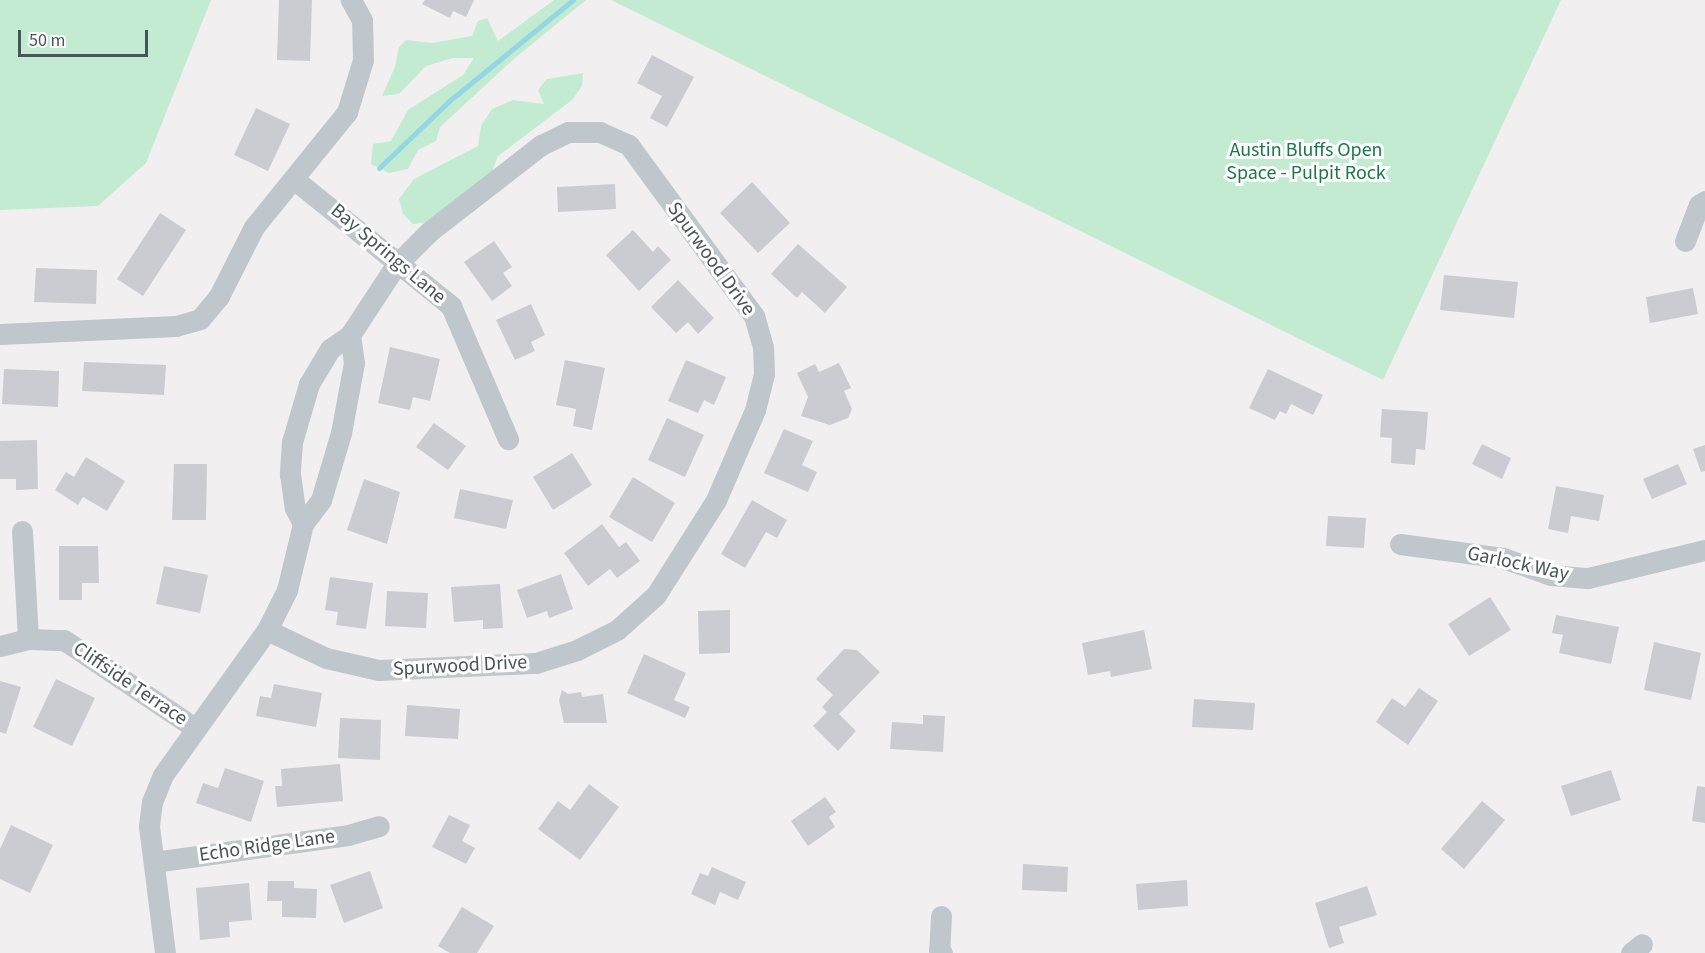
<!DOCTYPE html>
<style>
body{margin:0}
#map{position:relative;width:1705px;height:953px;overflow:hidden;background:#f2eff0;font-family:"Source Sans 3",sans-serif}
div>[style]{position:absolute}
.green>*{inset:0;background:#c2ebd1}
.stream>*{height:5px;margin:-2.5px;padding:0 2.5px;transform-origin:2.5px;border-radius:2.5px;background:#93d6e4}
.building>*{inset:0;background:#caccd1}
.minor>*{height:21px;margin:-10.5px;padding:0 10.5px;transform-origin:10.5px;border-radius:10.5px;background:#bfc7cd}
span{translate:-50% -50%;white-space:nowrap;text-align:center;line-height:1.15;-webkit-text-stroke:6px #fff;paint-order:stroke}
.park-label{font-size:20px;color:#1f7748}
.street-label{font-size:20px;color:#49535b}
.scale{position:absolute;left:18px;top:30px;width:130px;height:27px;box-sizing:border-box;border:3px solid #49535b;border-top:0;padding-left:8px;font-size:18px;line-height:21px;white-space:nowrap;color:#49535b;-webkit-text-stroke:4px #fff;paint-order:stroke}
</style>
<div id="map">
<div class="green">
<div style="clip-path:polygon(0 0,211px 0,146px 163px,98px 206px,0 210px)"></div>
<div style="clip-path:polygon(554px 0,586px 0,515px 58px,440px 127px,436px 141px,418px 150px,408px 169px,389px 173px,371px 164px,373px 144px,391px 141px,408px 110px,463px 75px,474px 58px,453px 58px,426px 66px,399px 94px,382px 96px,395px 67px,399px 47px,406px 40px,432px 43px,472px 36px,478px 21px,487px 18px,498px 41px)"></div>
<div style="clip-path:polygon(611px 0,1561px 0,1383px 380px)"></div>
<div style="clip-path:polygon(583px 73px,582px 86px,572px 100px,498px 156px,492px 172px,430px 222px,413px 224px,403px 214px,399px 199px,414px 179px,478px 146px,481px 126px,492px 109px,513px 100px,544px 104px,538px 90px,547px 79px)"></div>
</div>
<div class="stream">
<div style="left:379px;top:168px;width:97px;rotate:-43.7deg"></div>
<div style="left:449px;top:101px;width:160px;rotate:-39.2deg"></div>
</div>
<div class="building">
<div style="clip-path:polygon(279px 0,312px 0,310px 61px,277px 60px)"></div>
<div style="clip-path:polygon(425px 0,474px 0,466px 17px,453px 11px,450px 18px,422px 4px)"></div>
<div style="clip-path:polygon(652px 55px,694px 77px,667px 127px,650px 118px,662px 96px,637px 83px)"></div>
<div style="clip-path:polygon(256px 108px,290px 124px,268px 171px,234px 155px)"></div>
<div style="clip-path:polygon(752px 182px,790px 223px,758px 253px,720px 213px)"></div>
<div style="clip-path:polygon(615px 184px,616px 209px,558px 212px,557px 187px)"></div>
<div style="clip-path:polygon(160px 213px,186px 230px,143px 296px,117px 279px)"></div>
<div style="clip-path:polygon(633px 230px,653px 252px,658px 246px,671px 260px,639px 291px,606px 255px)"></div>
<div style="clip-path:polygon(494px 241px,512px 267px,503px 273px,512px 286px,492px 301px,464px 262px)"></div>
<div style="clip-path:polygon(798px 244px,847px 287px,825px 313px,802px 292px,797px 298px,771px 274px)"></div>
<div style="clip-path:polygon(36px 268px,97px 270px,96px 304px,34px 302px)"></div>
<div style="clip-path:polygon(1444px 275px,1518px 282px,1514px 318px,1440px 310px)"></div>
<div style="clip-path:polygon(678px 280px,714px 318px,698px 334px,688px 322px,676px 333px,651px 307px)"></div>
<div style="clip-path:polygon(1693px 288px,1698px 314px,1650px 323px,1646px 297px)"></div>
<div style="clip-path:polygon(531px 304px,545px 335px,531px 342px,535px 351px,515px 360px,496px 320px)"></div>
<div style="clip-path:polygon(390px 347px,440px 359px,430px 401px,413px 397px,410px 410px,378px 403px)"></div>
<div style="clip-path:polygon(565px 360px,605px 368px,592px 430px,573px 426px,576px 409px,556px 405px)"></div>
<div style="clip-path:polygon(686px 360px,726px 377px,714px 405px,704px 400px,698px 413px,668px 401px)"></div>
<div style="clip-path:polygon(84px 362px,166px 365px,164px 395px,82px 391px)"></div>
<div style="clip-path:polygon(839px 363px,851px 388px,844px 391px,852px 409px,848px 418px,830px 425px,801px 416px,808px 397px,797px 373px,815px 364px,819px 372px)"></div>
<div style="clip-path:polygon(4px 369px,59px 371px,58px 407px,2px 404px)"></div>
<div style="clip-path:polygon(1268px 369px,1323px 395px,1313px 415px,1291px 404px,1286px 414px,1280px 411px,1275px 420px,1249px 408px)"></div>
<div style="clip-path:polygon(1382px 409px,1428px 412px,1425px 450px,1416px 449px,1415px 465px,1391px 463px,1392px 438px,1380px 437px)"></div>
<div style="clip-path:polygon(667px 418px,704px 435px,685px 477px,648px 460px)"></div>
<div style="clip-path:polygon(434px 423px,466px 446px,448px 470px,416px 447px)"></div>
<div style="clip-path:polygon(784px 429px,813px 441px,802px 465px,817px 472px,808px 492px,764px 473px)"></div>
<div style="clip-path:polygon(37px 440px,38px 489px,16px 490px,16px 479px,0 479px,0 441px)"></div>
<div style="clip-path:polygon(1482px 444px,1511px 458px,1502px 479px,1472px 464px)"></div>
<div style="clip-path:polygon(1705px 445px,1705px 471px,1701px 472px,1693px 449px)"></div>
<div style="clip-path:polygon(572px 453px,592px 485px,553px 510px,533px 477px)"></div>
<div style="clip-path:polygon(86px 457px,125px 481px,107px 511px,83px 497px,78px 505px,55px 490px,66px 472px,74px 477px)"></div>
<div style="clip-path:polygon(174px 464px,207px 464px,206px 520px,172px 520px)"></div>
<div style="clip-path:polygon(1678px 464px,1687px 484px,1652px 499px,1643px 479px)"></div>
<div style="clip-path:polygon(633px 477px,675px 503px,652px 542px,609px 517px)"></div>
<div style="clip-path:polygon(364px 479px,400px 492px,387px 544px,347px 530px)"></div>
<div style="clip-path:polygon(1556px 486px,1604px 495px,1599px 521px,1571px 516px,1568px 533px,1548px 529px)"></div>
<div style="clip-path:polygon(460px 489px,513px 500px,506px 529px,454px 518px)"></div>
<div style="clip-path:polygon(752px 500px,787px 520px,777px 538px,766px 532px,745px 568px,721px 554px)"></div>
<div style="clip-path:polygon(1328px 516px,1366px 518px,1364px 548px,1326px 546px)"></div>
<div style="clip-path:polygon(602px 524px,619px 547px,626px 542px,640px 561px,617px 578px,610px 569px,588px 586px,564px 553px)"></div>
<div style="clip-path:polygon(59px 546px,98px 546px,99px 583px,82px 583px,82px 600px,59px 600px)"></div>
<div style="clip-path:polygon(164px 566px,208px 575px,200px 613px,156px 604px)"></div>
<div style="clip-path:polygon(561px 574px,573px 609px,549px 618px,547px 611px,527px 618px,517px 590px)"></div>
<div style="clip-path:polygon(330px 577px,373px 583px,366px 629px,336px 625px,338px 612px,325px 610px)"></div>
<div style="clip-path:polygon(500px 584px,503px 628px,483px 629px,483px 620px,454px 622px,451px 587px)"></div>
<div style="clip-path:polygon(387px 591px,428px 593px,426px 628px,385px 626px)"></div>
<div style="clip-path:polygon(1490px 597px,1511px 630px,1469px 656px,1448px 624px)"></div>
<div style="clip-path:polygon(730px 610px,730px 653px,699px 654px,698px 611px)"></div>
<div style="clip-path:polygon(1556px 615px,1619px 627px,1611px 664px,1559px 653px,1563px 635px,1552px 633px)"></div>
<div style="clip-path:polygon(1144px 630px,1152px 669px,1111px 677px,1110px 671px,1088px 675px,1082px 643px)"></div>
<div style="clip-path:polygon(1654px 642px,1701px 653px,1691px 700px,1644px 690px)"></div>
<div style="clip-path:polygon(844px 649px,857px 650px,880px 672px,839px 714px,856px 731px,838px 751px,813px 726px,827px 712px,822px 707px,833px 695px,816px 679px)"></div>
<div style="clip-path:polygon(644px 654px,686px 673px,674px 700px,690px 707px,685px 718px,627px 693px)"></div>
<div style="clip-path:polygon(56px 679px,95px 698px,72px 746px,33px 727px)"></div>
<div style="clip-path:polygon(0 681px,21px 687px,6px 734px,0 732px)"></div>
<div style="clip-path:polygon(274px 684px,322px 693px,316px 727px,256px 716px,260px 696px,271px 698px)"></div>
<div style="clip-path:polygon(1419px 688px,1438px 701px,1408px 745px,1376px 722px,1392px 698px,1405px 707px)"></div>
<div style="clip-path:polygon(562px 690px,568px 694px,581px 692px,582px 697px,603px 694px,607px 723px,564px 723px,559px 700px)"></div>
<div style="clip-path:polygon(1194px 699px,1255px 703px,1253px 730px,1192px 727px)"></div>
<div style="clip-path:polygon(407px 705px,460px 709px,458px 739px,405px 736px)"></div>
<div style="clip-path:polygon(923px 715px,945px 716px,943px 752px,890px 749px,892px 722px,923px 724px)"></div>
<div style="clip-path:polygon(340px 718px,381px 720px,380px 760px,338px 758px)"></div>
<div style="clip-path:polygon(340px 764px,343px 801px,277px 807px,275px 786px,282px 786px,281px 769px)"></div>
<div style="clip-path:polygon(225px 768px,264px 781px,251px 822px,196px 803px,203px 783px,218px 788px)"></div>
<div style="clip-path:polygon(1611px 770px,1621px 800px,1571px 816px,1561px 786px)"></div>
<div style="clip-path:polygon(589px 784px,619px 807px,580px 860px,538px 829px,558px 801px,570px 810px)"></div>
<div style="clip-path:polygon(1697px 786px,1705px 787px,1705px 823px,1692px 821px)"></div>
<div style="clip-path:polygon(825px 797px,836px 812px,829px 817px,835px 827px,808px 846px,791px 821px)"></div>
<div style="clip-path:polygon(1482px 801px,1505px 820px,1464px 869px,1441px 849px)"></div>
<div style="clip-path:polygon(449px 815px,470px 825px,462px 841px,475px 848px,466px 864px,432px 847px)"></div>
<div style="clip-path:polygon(11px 825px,53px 845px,30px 893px,0 879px,0 849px)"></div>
<div style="clip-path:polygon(1023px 864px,1068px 867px,1067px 892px,1022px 890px)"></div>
<div style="clip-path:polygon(712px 867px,746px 882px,738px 900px,720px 892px,715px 905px,691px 894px,700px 873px,708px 876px)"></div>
<div style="clip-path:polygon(370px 871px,383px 908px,344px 923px,330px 885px)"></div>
<div style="clip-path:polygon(1187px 880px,1188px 906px,1138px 910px,1136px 884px)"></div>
<div style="clip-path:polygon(268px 881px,294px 881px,294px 888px,317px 889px,316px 918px,282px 917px,282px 901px,267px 901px)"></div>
<div style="clip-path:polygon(249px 883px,252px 920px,229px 922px,230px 937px,200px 940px,196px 888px)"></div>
<div style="clip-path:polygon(1367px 886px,1377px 915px,1339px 927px,1344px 943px,1329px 948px,1315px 903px)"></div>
<div style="clip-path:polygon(462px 907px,494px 926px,477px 953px,450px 953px,438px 946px)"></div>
</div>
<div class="minor">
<div style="left:295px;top:180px;width:201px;rotate:38.9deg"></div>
<div style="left:451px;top:306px;width:145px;rotate:66.8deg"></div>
<div style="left:1685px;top:241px;width:39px;rotate:-69deg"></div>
<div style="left:1699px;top:205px;width:7px;rotate:-34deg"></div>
<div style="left:0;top:334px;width:176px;rotate:-2.6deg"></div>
<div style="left:176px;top:326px;width:25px;rotate:-16deg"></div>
<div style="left:200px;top:319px;width:30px;rotate:-50deg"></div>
<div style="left:219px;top:296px;width:77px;rotate:-63.1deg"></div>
<div style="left:254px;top:227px;width:148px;rotate:-51deg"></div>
<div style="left:347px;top:112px;width:54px;rotate:-72.9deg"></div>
<div style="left:363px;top:60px;width:40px;rotate:-91.4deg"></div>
<div style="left:362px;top:20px;width:23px;rotate:-119deg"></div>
<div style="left:22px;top:531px;width:108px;rotate:86.8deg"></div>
<div style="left:1400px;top:544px;width:104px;rotate:7.7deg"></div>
<div style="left:1503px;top:558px;width:51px;rotate:19.5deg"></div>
<div style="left:1551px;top:575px;width:37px;rotate:5deg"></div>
<div style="left:1588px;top:578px;width:120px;rotate:-13.5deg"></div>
<div style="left:267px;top:630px;width:65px;rotate:25.4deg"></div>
<div style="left:326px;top:658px;width:54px;rotate:12.8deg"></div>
<div style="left:379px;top:670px;width:157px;rotate:-2.6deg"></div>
<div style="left:536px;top:663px;width:43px;rotate:-17.6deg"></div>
<div style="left:577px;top:650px;width:45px;rotate:-26.6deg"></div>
<div style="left:617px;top:630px;width:52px;rotate:-41.9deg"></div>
<div style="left:656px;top:595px;width:112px;rotate:-57.7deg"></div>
<div style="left:716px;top:500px;width:98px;rotate:-66.6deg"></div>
<div style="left:755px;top:410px;width:37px;rotate:-76deg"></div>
<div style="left:764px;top:374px;width:27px;rotate:-92deg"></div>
<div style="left:763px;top:347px;width:32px;rotate:-106deg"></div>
<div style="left:754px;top:316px;width:212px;rotate:-126.2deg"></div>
<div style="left:629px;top:145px;width:32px;rotate:-156deg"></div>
<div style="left:600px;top:132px;width:32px;rotate:180deg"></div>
<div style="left:568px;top:132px;width:30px;rotate:154deg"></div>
<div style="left:541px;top:145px;width:140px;rotate:142.2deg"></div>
<div style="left:430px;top:231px;width:48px;rotate:135deg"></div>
<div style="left:396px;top:265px;width:84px;rotate:123.3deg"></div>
<div style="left:350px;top:335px;width:24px;rotate:145deg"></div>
<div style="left:330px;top:349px;width:41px;rotate:121deg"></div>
<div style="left:309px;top:384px;width:60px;rotate:106.3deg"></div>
<div style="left:292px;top:442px;width:32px;rotate:94deg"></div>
<div style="left:290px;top:474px;width:34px;rotate:82deg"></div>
<div style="left:295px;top:508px;width:18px;rotate:63deg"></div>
<div style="left:0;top:646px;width:29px;rotate:-14deg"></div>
<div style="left:28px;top:639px;width:36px;rotate:2deg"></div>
<div style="left:64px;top:640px;width:158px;rotate:33.9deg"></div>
<div style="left:154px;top:862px;width:196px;rotate:-7.9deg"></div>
<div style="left:348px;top:835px;width:32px;rotate:-16deg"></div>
<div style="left:941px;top:916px;width:33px;rotate:93deg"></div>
<div style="left:939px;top:949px;width:5px;rotate:53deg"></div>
<div style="left:165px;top:953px;width:128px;rotate:-97.2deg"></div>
<div style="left:149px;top:826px;width:24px;rotate:-83deg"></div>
<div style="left:152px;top:802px;width:29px;rotate:-68deg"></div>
<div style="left:163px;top:775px;width:178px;rotate:-54.4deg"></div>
<div style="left:267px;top:630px;width:45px;rotate:-63.4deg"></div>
<div style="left:287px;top:590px;width:68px;rotate:-76.4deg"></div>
<div style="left:303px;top:524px;width:30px;rotate:-53deg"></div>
<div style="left:321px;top:500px;width:70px;rotate:-73.4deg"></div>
<div style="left:341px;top:433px;width:71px;rotate:-79.5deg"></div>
<div style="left:354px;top:363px;width:28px;rotate:-98deg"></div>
<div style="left:1631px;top:953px;width:14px;rotate:-39deg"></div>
</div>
<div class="park-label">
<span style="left:1306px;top:162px">Austin Bluffs Open<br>Space - Pulpit Rock</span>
</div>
<div class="street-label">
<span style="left:388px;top:254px;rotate:40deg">Bay Springs Lane</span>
<span style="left:711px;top:259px;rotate:54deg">Spurwood Drive</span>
<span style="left:1518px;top:564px;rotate:12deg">Garlock Way</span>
<span style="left:460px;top:666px;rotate:-3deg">Spurwood Drive</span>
<span style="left:130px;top:684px;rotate:34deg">Cliffside Terrace</span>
<span style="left:267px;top:846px;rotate:-8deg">Echo Ridge Lane</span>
</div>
<div class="scale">50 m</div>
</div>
